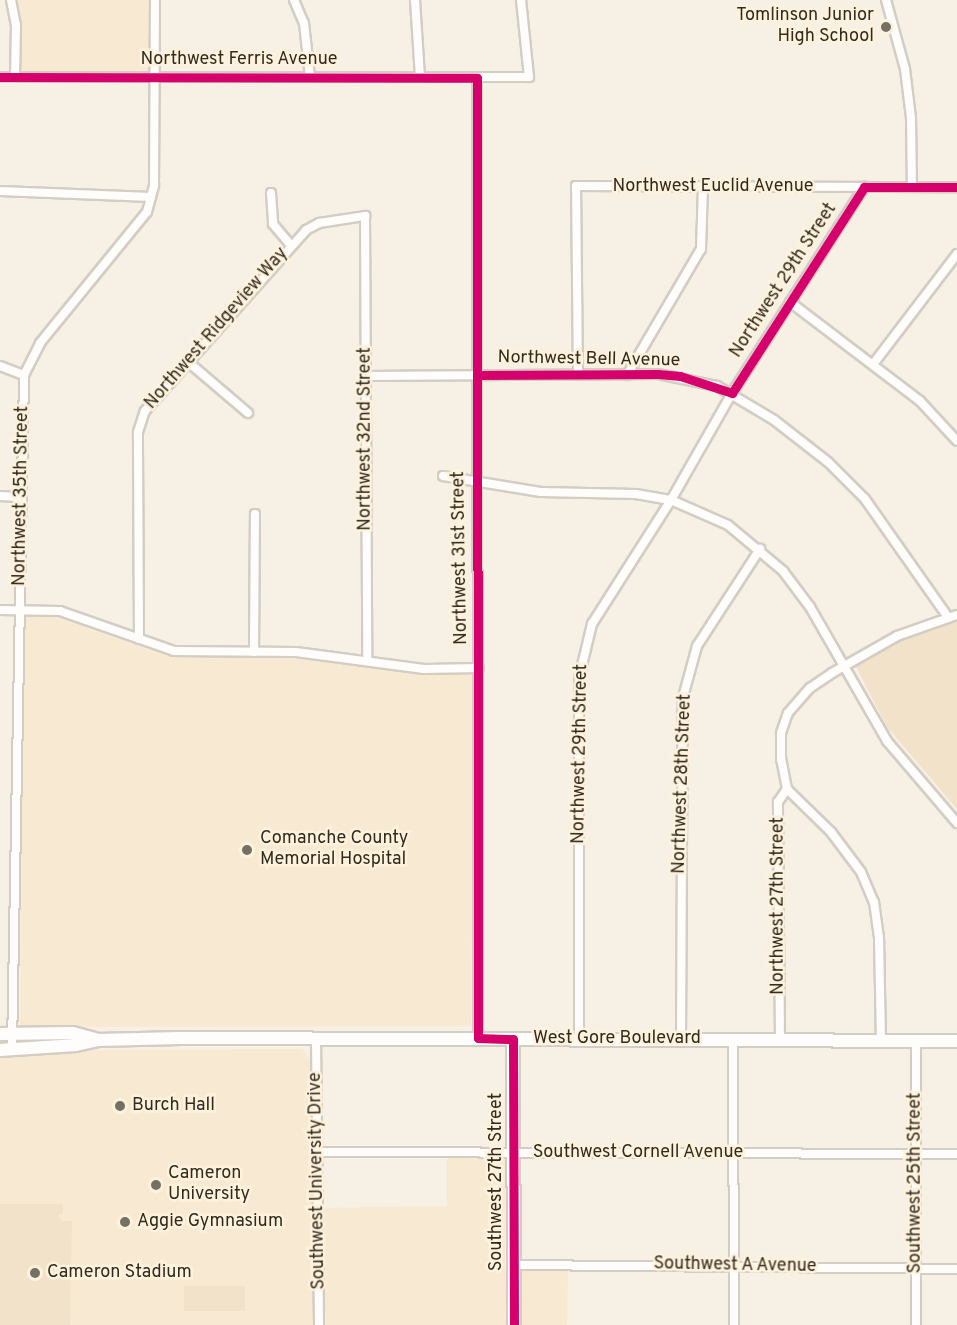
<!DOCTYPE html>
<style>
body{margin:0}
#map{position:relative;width:957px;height:1325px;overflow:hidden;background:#f7f0e4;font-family:Overpass,sans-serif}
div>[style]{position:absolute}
.built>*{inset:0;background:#f8ead2}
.green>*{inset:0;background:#f2e2c9}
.roads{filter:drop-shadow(2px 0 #d3cdc3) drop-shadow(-2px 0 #d3cdc3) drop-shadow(0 2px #d3cdc3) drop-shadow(0 -2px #d3cdc3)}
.street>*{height:8px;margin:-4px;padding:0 4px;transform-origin:4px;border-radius:4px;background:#fefdfb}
.secondary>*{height:12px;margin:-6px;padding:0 6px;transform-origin:6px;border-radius:6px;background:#fefdfb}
.cycleway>*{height:9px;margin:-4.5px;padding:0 4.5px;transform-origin:4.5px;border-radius:4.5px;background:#d6006c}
.dots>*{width:16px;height:16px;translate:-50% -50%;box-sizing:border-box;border:3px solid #fff2dc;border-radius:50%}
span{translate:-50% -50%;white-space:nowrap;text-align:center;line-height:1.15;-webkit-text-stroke:5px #fff2dc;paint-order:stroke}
.poi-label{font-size:18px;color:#302a1f}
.right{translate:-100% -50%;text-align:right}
.left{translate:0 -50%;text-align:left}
.street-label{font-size:18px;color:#302a1f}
</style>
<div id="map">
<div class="built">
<div style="clip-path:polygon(16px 0,148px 0,148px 73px,26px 74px,20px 66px,21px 16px)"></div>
<div style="clip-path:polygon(23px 614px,56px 617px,166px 656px,274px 656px,422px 674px,474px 673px,471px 1026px,20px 1027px)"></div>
<div style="clip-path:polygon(302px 1049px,310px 1059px,312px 1208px,447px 1206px,447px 1157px,506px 1158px,505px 1269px,568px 1270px,567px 1325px,0 1325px,0 1055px,97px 1050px)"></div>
</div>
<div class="green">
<div style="clip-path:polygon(957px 621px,957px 809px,887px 727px,856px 667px,916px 633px)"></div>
<div style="clip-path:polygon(0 1204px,63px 1204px,63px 1214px,58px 1215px,62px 1221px,72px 1221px,70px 1325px,0 1325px)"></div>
<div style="clip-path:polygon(184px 1286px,245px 1286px,245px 1311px,184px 1311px)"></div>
</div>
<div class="roads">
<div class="street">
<div style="left:11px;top:0;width:25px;rotate:79deg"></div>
<div style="left:16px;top:25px;width:52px;rotate:91.1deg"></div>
<div style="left:294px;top:0;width:25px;rotate:67deg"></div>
<div style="left:304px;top:23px;width:54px;rotate:83.7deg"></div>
<div style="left:415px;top:0;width:77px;rotate:86.3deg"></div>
<div style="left:886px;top:0;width:72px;rotate:74.6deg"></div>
<div style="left:905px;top:69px;width:49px;rotate:83deg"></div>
<div style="left:911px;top:118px;width:69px;rotate:89.2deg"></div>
<div style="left:0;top:77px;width:529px"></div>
<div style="left:529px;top:77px;width:77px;rotate:-95.9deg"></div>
<div style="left:477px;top:78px;width:960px;rotate:89.94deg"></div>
<div style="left:0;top:191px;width:151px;rotate:2.3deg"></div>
<div style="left:271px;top:193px;width:31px;rotate:86deg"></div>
<div style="left:273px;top:224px;width:26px;rotate:50deg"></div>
<div style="left:790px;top:302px;width:163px;rotate:37.3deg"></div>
<div style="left:920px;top:401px;width:54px;rotate:47.2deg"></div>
<div style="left:187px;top:361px;width:80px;rotate:40.4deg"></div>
<div style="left:874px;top:363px;width:137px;rotate:-52.7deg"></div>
<div style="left:0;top:366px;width:26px;rotate:21deg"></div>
<div style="left:578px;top:375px;width:189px;rotate:-90.6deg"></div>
<div style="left:576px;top:186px;width:381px;rotate:0.2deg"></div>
<div style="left:627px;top:375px;width:146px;rotate:-59.6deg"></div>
<div style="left:701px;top:249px;width:62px;rotate:-88.2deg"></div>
<div style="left:365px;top:376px;width:293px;rotate:-0.4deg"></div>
<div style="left:658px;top:374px;width:60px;rotate:11.5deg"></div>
<div style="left:717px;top:386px;width:66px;rotate:30.8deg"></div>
<div style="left:774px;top:420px;width:68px;rotate:37.9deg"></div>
<div style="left:828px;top:462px;width:52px;rotate:45deg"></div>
<div style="left:865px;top:499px;width:144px;rotate:54.9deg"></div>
<div style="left:443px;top:476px;width:99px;rotate:9.3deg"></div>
<div style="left:541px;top:492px;width:95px;rotate:1.2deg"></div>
<div style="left:636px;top:494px;width:36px;rotate:10deg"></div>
<div style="left:671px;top:500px;width:62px;rotate:23.7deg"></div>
<div style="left:728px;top:525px;width:72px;rotate:39.9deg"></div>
<div style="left:783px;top:571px;width:45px;rotate:53.1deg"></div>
<div style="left:810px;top:607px;width:155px;rotate:60.1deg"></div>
<div style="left:887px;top:741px;width:108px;rotate:49.5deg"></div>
<div style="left:0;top:496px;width:22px;rotate:3deg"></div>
<div style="left:0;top:610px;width:60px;rotate:1deg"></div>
<div style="left:60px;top:611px;width:121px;rotate:19.3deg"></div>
<div style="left:174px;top:651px;width:122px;rotate:0.5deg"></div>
<div style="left:296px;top:652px;width:129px;rotate:7.6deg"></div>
<div style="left:424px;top:669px;width:55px;rotate:-1deg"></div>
<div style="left:139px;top:639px;width:207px;rotate:-90.3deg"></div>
<div style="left:138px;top:432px;width:22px;rotate:-72deg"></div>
<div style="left:145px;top:411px;width:242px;rotate:-48.3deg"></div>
<div style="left:306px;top:230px;width:15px;rotate:-28deg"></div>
<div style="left:319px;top:223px;width:47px;rotate:-8.7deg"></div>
<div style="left:365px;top:216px;width:445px;rotate:89.7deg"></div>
<div style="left:254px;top:652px;width:138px;rotate:-89.6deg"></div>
<div style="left:787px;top:789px;width:62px;rotate:44.3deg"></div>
<div style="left:831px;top:832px;width:50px;rotate:53.1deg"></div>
<div style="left:861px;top:872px;width:33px;rotate:67deg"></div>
<div style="left:874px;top:902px;width:35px;rotate:82deg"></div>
<div style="left:879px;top:937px;width:103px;rotate:88.9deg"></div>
<div style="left:316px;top:1038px;width:287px;rotate:89.4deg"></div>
<div style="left:579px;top:1039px;width:361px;rotate:-90deg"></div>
<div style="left:579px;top:678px;width:56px;rotate:-76.5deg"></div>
<div style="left:592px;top:624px;width:147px;rotate:-57.5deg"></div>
<div style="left:671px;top:500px;width:123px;rotate:-60.3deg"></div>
<div style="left:732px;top:393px;width:245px;rotate:-57.3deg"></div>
<div style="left:681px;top:1039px;width:342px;rotate:-89.7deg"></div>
<div style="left:683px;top:697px;width:53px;rotate:-74.6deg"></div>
<div style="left:697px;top:646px;width:116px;rotate:-57deg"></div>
<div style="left:733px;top:1040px;width:285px;rotate:89.8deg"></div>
<div style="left:780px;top:1040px;width:238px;rotate:-90.5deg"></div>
<div style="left:778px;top:802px;width:16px;rotate:-55deg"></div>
<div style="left:787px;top:789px;width:31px;rotate:-101deg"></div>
<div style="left:781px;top:759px;width:26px;rotate:-90deg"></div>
<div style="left:781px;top:733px;width:21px;rotate:-71deg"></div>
<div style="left:788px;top:713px;width:33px;rotate:-49deg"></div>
<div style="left:810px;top:688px;width:27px;rotate:-34deg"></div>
<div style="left:832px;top:673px;width:75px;rotate:-29.6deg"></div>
<div style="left:897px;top:636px;width:64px;rotate:-19.3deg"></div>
<div style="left:916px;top:1041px;width:284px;rotate:90deg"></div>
<div style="left:12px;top:1049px;width:674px;rotate:-88.98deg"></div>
<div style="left:24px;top:375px;width:36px;rotate:-63deg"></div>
<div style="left:40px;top:343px;width:169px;rotate:-50.8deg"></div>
<div style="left:147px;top:212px;width:28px;rotate:-75deg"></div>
<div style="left:154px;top:185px;width:185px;rotate:-89.7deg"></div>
<div style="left:319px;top:1152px;width:638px;rotate:0.18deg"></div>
<div style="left:513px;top:1265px;width:444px;rotate:0.5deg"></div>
</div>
<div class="secondary">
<div style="left:0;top:1034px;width:73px;rotate:-0.8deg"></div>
<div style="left:73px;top:1033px;width:23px;rotate:15deg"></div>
<div style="left:513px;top:1039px;width:286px;rotate:89.8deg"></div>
<div style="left:0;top:1050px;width:76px;rotate:-3.8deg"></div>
<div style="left:76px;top:1045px;width:22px;rotate:-13deg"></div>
<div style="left:97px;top:1040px;width:83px;rotate:-1.4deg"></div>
<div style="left:180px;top:1038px;width:777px;rotate:0.22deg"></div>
</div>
</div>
<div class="cycleway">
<div style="left:0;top:77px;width:477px;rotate:0.1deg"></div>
<div style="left:477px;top:78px;width:960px;rotate:89.94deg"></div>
<div style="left:478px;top:1038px;width:35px;rotate:2deg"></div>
<div style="left:513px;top:1039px;width:286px;rotate:89.8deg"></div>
<div style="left:478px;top:375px;width:180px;rotate:-0.3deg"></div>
<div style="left:658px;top:374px;width:22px;rotate:5deg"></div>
<div style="left:680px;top:376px;width:55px;rotate:18.1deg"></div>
<div style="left:732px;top:393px;width:245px;rotate:-57.3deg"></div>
<div style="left:864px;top:187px;width:93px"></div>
</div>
<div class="dots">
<div style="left:886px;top:27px;background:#766f64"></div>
<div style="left:247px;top:850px;background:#766f64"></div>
<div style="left:120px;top:1106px;background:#766f64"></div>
<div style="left:156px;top:1185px;background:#766f64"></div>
<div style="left:125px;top:1222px;background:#766f64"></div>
<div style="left:35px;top:1273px;background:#766f64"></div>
</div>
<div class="poi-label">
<span class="right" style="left:874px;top:27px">Tomlinson Junior<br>High School</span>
<span class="left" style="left:260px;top:850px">Comanche County<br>Memorial Hospital</span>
<span class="left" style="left:132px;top:1106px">Burch Hall</span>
<span class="left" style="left:168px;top:1185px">Cameron<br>University</span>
<span class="left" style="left:137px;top:1222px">Aggie Gymnasium</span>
<span class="left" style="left:47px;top:1273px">Cameron Stadium</span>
</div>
<div class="street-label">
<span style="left:239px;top:60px">Northwest Ferris Avenue</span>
<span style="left:713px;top:187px">Northwest Euclid Avenue</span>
<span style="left:784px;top:281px;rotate:-57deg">Northwest 29th Street</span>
<span style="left:217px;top:329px;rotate:-49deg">Northwest Ridgeview Way</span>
<span style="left:589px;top:360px;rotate:1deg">Northwest Bell Avenue</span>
<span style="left:366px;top:439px;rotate:-90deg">Northwest 32nd Street</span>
<span style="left:22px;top:496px;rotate:-89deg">Northwest 35th Street</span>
<span style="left:461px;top:558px;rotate:-91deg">Northwest 31st Street</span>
<span style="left:581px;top:754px;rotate:-89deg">Northwest 29th Street</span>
<span style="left:683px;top:784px;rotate:-88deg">Northwest 28th Street</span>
<span style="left:779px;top:906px;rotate:-90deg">Northwest 27th Street</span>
<span style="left:617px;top:1039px">West Gore Boulevard</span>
<span style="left:638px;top:1153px">Southwest Cornell Avenue</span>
<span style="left:318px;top:1181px;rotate:-91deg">Southwest University Drive</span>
<span style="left:497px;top:1182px;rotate:-90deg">Southwest 27th Street</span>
<span style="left:916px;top:1183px;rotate:-90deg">Southwest 25th Street</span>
<span style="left:735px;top:1266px;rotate:1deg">Southwest A Avenue</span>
</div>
</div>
